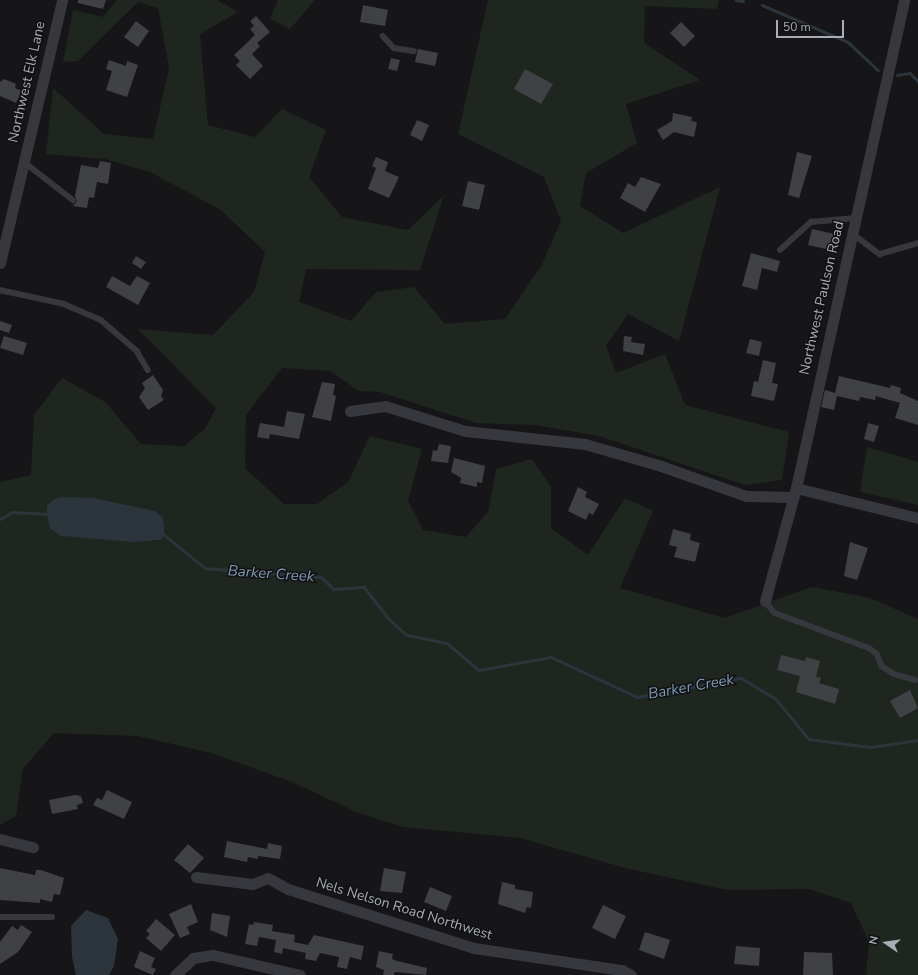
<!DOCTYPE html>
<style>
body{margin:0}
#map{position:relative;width:918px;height:975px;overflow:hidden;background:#161618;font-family:"Nunito Sans",sans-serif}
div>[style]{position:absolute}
.green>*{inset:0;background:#1e261f}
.water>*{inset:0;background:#2c353c}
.stream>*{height:2.5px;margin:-1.25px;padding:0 1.25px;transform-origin:1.25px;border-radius:1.25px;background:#2c353c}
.building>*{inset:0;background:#404145}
.lane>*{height:5.5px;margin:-2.75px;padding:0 2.75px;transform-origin:2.75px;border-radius:2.75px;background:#37383d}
.street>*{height:11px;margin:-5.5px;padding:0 5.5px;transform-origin:5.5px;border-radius:5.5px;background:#37383d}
span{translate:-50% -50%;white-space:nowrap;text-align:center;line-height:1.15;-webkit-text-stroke:3px #111113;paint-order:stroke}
.street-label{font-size:14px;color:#a8adb8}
.water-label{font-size:15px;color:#7f9bb3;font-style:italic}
.north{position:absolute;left:866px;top:923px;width:40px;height:40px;-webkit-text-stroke:3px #111113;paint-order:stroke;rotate:283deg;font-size:11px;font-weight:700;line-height:16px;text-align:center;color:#a8adb8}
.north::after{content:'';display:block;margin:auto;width:14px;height:18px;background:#a8adb8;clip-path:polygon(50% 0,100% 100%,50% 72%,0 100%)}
.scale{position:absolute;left:776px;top:20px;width:68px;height:18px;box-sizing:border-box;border:2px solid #a8adb8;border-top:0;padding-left:5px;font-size:12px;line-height:14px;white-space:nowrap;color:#a8adb8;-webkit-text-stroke:3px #111113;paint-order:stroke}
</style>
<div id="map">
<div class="green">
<div style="clip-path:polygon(evenodd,117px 0,217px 0,238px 12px,200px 34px,208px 125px,255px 137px,282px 109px,326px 130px,309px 177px,342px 217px,408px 230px,444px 195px,420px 270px,306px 269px,299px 302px,351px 321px,376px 292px,414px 287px,445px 324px,505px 319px,541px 266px,561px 221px,544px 177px,458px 134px,488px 0,719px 0,717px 9px,645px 6px,644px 43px,700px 80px,626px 104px,637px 143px,586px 173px,580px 206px,623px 233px,720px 187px,679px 341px,628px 314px,606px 346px,616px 373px,665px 354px,685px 405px,789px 432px,782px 480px,745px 485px,599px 436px,535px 425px,476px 423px,380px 392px,359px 391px,330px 371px,282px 368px,246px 415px,245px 468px,284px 504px,317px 504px,348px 482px,370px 436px,422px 449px,408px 501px,423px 530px,466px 537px,488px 512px,496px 469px,532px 459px,551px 487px,551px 528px,588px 555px,625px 498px,653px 511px,620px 588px,724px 618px,812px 587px,870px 598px,918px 619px,918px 975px,866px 975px,869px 942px,851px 903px,809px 889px,728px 890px,629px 869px,520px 838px,403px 827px,356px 812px,292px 782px,211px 753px,138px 736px,54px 733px,23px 769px,16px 816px,0 825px,0 482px,31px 475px,34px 415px,62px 378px,105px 402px,141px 444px,184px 446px,205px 429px,216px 408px,138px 329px,213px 335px,254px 292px,265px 252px,221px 210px,150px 172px,105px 159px,46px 154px,53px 88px,104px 134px,153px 139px,169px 68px,158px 8px,138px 2px,78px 61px,63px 62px,73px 10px,103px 17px,117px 0,61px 497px,155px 511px,163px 517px,165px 533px,161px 540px,153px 541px,61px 536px,47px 506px,61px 497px)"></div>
<div style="clip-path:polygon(278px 0,315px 0,290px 29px,270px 19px)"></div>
<div style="clip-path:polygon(867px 447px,918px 462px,918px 505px,860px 492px)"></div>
</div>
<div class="water">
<div style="clip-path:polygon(61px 497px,93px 498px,155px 511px,163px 517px,165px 534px,161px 540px,135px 542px,61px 536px,50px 528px,47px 514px,47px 506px,53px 500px)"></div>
<div style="clip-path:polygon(86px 910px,108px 918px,118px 939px,114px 966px,109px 975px,76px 975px,72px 957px,71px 926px)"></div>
</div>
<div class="stream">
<div style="left:736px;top:0;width:7px;rotate:8deg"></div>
<div style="left:762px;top:5px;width:94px;rotate:23.3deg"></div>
<div style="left:848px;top:42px;width:41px;rotate:43deg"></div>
<div style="left:897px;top:75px;width:13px;rotate:-9deg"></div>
<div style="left:910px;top:73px;width:11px;rotate:45deg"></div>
<div style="left:0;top:519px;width:14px;rotate:-30deg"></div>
<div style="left:12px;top:512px;width:37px;rotate:3deg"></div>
<div style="left:162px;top:533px;width:55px;rotate:39.1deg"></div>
<div style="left:205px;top:568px;width:116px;rotate:4.4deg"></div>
<div style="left:321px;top:577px;width:18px;rotate:43deg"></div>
<div style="left:334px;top:589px;width:30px;rotate:-4deg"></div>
<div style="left:364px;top:587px;width:39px;rotate:52deg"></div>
<div style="left:388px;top:618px;width:25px;rotate:42deg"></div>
<div style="left:407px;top:635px;width:41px;rotate:11.3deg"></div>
<div style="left:447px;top:643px;width:42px;rotate:40.2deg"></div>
<div style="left:479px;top:670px;width:73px;rotate:-10.2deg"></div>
<div style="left:551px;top:657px;width:95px;rotate:24.9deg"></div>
<div style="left:637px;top:697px;width:106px;rotate:-10.4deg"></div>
<div style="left:741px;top:678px;width:41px;rotate:31deg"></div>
<div style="left:776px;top:699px;width:52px;rotate:50.5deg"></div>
<div style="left:809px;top:739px;width:63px;rotate:7.4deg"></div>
<div style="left:871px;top:747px;width:48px;rotate:-8.5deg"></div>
</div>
<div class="building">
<div style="clip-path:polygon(78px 0,106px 0,103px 9px,78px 3px)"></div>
<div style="clip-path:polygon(363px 5px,388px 10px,385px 26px,360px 22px)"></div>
<div style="clip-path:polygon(256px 16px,270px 32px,257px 43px,260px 46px,252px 54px,263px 66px,250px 79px,236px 65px,240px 61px,234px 55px,255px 35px,250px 29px,254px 26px,250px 21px)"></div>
<div style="clip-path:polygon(136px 21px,149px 31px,138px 47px,124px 37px)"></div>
<div style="clip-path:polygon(681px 22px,695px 36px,684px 47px,670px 33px)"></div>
<div style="clip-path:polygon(418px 49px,438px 53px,435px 66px,415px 62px)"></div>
<div style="clip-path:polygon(391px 58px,400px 60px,397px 71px,388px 69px)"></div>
<div style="clip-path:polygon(109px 60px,126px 66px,127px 61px,138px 65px,127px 97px,106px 90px,112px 71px,106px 69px)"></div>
<div style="clip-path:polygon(525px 69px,553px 84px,541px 104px,514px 89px)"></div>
<div style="clip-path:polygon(4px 79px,16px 84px,15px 88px,22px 91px,16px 103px,0 96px,0 82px)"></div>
<div style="clip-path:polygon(673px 113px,692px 117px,691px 121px,697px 122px,694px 137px,674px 132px,663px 140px,657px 130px,672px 121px)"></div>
<div style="clip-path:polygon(417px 120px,429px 125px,422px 141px,410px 135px)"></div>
<div style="clip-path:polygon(797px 152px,812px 156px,799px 198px,788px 195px)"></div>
<div style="clip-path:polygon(376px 157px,388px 162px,385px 171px,399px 177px,389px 198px,368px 189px,376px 168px,372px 166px)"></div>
<div style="clip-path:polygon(100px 161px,111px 163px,108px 184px,97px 182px,94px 198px,89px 197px,87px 208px,73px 206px,77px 201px,75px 196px,81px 165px,98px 168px)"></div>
<div style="clip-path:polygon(641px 177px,661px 184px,645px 212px,620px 198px,628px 183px,635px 187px)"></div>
<div style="clip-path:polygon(468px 181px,485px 185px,479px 210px,462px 206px)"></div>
<div style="clip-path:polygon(812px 229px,839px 235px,835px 251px,808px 245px)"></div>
<div style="clip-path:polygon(751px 253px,780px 261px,777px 272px,762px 268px,757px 290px,742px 286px)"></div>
<div style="clip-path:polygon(136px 256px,146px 262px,141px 269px,132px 263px)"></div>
<div style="clip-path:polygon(112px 276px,130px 286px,137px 276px,150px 283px,138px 305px,106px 287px)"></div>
<div style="clip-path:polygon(0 321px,12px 325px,9px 333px,0 330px)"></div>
<div style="clip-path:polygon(4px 336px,27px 343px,23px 355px,0 348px)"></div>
<div style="clip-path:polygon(624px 336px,632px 337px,631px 342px,645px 344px,643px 355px,623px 351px)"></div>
<div style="clip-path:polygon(750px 339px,762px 342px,759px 356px,746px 353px)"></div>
<div style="clip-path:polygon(763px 360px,776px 363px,772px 383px,778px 384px,774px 401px,751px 396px,754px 381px,758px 382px)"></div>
<div style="clip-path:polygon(153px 375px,163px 390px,161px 396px,164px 400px,148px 410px,139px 397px,145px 388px,142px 383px)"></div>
<div style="clip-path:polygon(839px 376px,890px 388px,891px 385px,901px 388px,900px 393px,918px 401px,918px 425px,895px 418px,900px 403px,876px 396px,875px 400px,860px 397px,859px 401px,837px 396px,834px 410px,821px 407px,825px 390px,835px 393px)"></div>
<div style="clip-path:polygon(322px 382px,335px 384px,333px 395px,336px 396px,331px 421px,312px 417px)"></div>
<div style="clip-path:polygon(287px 411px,305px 414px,299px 439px,270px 434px,269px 439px,257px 437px,260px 423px,284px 427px)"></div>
<div style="clip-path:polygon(868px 423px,879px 426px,874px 442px,864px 439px)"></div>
<div style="clip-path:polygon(439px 444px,451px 446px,448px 463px,431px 461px,433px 450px,437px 451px)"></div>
<div style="clip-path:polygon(454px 458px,485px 466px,482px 483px,477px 482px,477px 487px,460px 483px,461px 478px,451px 472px)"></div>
<div style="clip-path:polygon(578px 487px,587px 492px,585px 497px,599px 504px,593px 515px,589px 513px,586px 520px,568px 511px)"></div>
<div style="clip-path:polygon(673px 529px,691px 534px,690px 540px,700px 543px,695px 562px,674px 557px,677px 547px,669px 545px)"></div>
<div style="clip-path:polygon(850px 542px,868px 548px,857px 580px,844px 576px)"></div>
<div style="clip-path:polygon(781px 655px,805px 661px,806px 657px,820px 661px,816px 677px,821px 678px,819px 683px,839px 689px,835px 704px,796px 692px,800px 676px,777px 670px)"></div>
<div style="clip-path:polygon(910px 690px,918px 708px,900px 718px,890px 701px)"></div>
<div style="clip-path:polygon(107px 790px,132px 802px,124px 819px,93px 805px,97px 798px,102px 800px)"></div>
<div style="clip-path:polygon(75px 795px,81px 796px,83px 803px,77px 805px,78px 809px,52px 814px,49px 800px)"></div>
<div style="clip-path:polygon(227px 841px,267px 849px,268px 843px,282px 846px,280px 859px,258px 856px,258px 859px,248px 857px,247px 862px,224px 857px)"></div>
<div style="clip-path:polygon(188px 844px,204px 858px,190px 873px,174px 860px)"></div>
<div style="clip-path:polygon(0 868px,35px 875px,36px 870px,41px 870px,64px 878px,60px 895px,54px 894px,52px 902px,40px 899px,40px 903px,0 900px)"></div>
<div style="clip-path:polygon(384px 868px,406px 872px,402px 893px,380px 891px)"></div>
<div style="clip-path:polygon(502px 882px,515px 885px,515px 889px,533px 892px,531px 908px,527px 907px,525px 913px,498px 904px)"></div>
<div style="clip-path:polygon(430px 887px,452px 896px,446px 911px,424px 902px)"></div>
<div style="clip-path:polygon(191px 904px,198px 922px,187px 927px,190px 934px,180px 938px,169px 914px)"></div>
<div style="clip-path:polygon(603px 905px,626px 916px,615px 939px,592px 928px)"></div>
<div style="clip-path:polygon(212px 913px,230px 916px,227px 937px,210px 930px)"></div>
<div style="clip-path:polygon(156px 919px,175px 935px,161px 951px,146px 938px,150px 934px,146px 931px)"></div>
<div style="clip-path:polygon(254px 922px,273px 925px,272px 931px,295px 935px,294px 942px,308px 945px,314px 935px,364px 946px,361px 960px,350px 957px,347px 969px,337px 967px,339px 957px,320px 953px,316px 961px,305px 959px,306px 953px,283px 948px,282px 954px,274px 952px,276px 940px,259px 937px,257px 946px,245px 944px,249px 924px,253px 925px)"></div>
<div style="clip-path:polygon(21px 925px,32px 932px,18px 952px,0 964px,0 942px,12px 926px,18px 930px)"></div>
<div style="clip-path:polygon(645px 932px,670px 940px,664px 959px,639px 950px)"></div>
<div style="clip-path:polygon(736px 946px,760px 948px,759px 966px,734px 964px)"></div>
<div style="clip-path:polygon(140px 951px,155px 958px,151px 967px,156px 969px,153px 975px,134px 967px)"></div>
<div style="clip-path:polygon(379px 951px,393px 954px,392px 959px,397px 961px,427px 968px,426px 975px,395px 972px,394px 975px,383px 975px,384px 970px,376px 967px)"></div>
<div style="clip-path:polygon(804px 952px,832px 953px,833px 975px,803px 975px)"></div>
</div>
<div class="lane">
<div style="left:383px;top:36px;width:16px;rotate:47deg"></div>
<div style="left:394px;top:48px;width:20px;rotate:9deg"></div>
<div style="left:24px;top:162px;width:62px;rotate:37.8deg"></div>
<div style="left:853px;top:234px;width:34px;rotate:37deg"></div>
<div style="left:880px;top:254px;width:40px;rotate:-16deg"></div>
<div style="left:780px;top:250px;width:42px;rotate:-42.1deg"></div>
<div style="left:811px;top:222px;width:45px;rotate:-5.1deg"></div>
<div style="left:0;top:290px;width:66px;rotate:12.3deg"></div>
<div style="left:64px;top:304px;width:40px;rotate:23.4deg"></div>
<div style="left:101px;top:320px;width:48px;rotate:40.7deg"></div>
<div style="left:137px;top:351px;width:22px;rotate:60deg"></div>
<div style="left:765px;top:601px;width:16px;rotate:50deg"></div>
<div style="left:775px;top:613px;width:100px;rotate:20.4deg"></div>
<div style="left:869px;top:648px;width:10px;rotate:37deg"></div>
<div style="left:877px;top:654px;width:13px;rotate:67deg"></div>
<div style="left:882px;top:666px;width:14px;rotate:34deg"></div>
<div style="left:894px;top:674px;width:22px;rotate:16deg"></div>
<div style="left:0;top:917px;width:52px"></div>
</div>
<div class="street">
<div style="left:0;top:263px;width:270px;rotate:-76.7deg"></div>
<div style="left:350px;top:411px;width:35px;rotate:-8deg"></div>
<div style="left:385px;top:406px;width:84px;rotate:17.4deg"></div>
<div style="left:465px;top:431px;width:121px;rotate:6.2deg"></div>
<div style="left:585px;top:444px;width:79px;rotate:16.1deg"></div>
<div style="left:661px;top:466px;width:90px;rotate:19.4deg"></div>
<div style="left:746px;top:496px;width:47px;rotate:1.2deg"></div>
<div style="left:796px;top:488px;width:126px;rotate:13.8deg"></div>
<div style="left:765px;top:601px;width:117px;rotate:-74.7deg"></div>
<div style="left:796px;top:488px;width:500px;rotate:-77.5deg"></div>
<div style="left:0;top:839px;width:34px;rotate:14deg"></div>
<div style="left:196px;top:877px;width:57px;rotate:7deg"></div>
<div style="left:253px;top:884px;width:16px;rotate:-22deg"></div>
<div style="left:268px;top:878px;width:23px;rotate:29deg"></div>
<div style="left:288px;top:889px;width:195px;rotate:17.6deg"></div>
<div style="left:474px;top:948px;width:150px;rotate:8.5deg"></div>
<div style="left:622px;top:970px;width:10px;rotate:29deg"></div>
<div style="left:175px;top:975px;width:25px;rotate:-43deg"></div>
<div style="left:193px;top:958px;width:20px;rotate:-9deg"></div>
<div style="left:213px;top:955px;width:89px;rotate:12.9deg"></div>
</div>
<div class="street-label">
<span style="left:27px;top:82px;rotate:-77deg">Northwest Elk Lane</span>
<span style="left:822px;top:298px;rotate:-77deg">Northwest Paulson Road</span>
<span style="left:404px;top:909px;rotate:17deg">Nels Nelson Road Northwest</span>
</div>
<div class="water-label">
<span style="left:271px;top:574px;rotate:4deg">Barker Creek</span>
<span style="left:691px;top:687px;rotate:-10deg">Barker Creek</span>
</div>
<div class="north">N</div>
<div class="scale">50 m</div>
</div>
